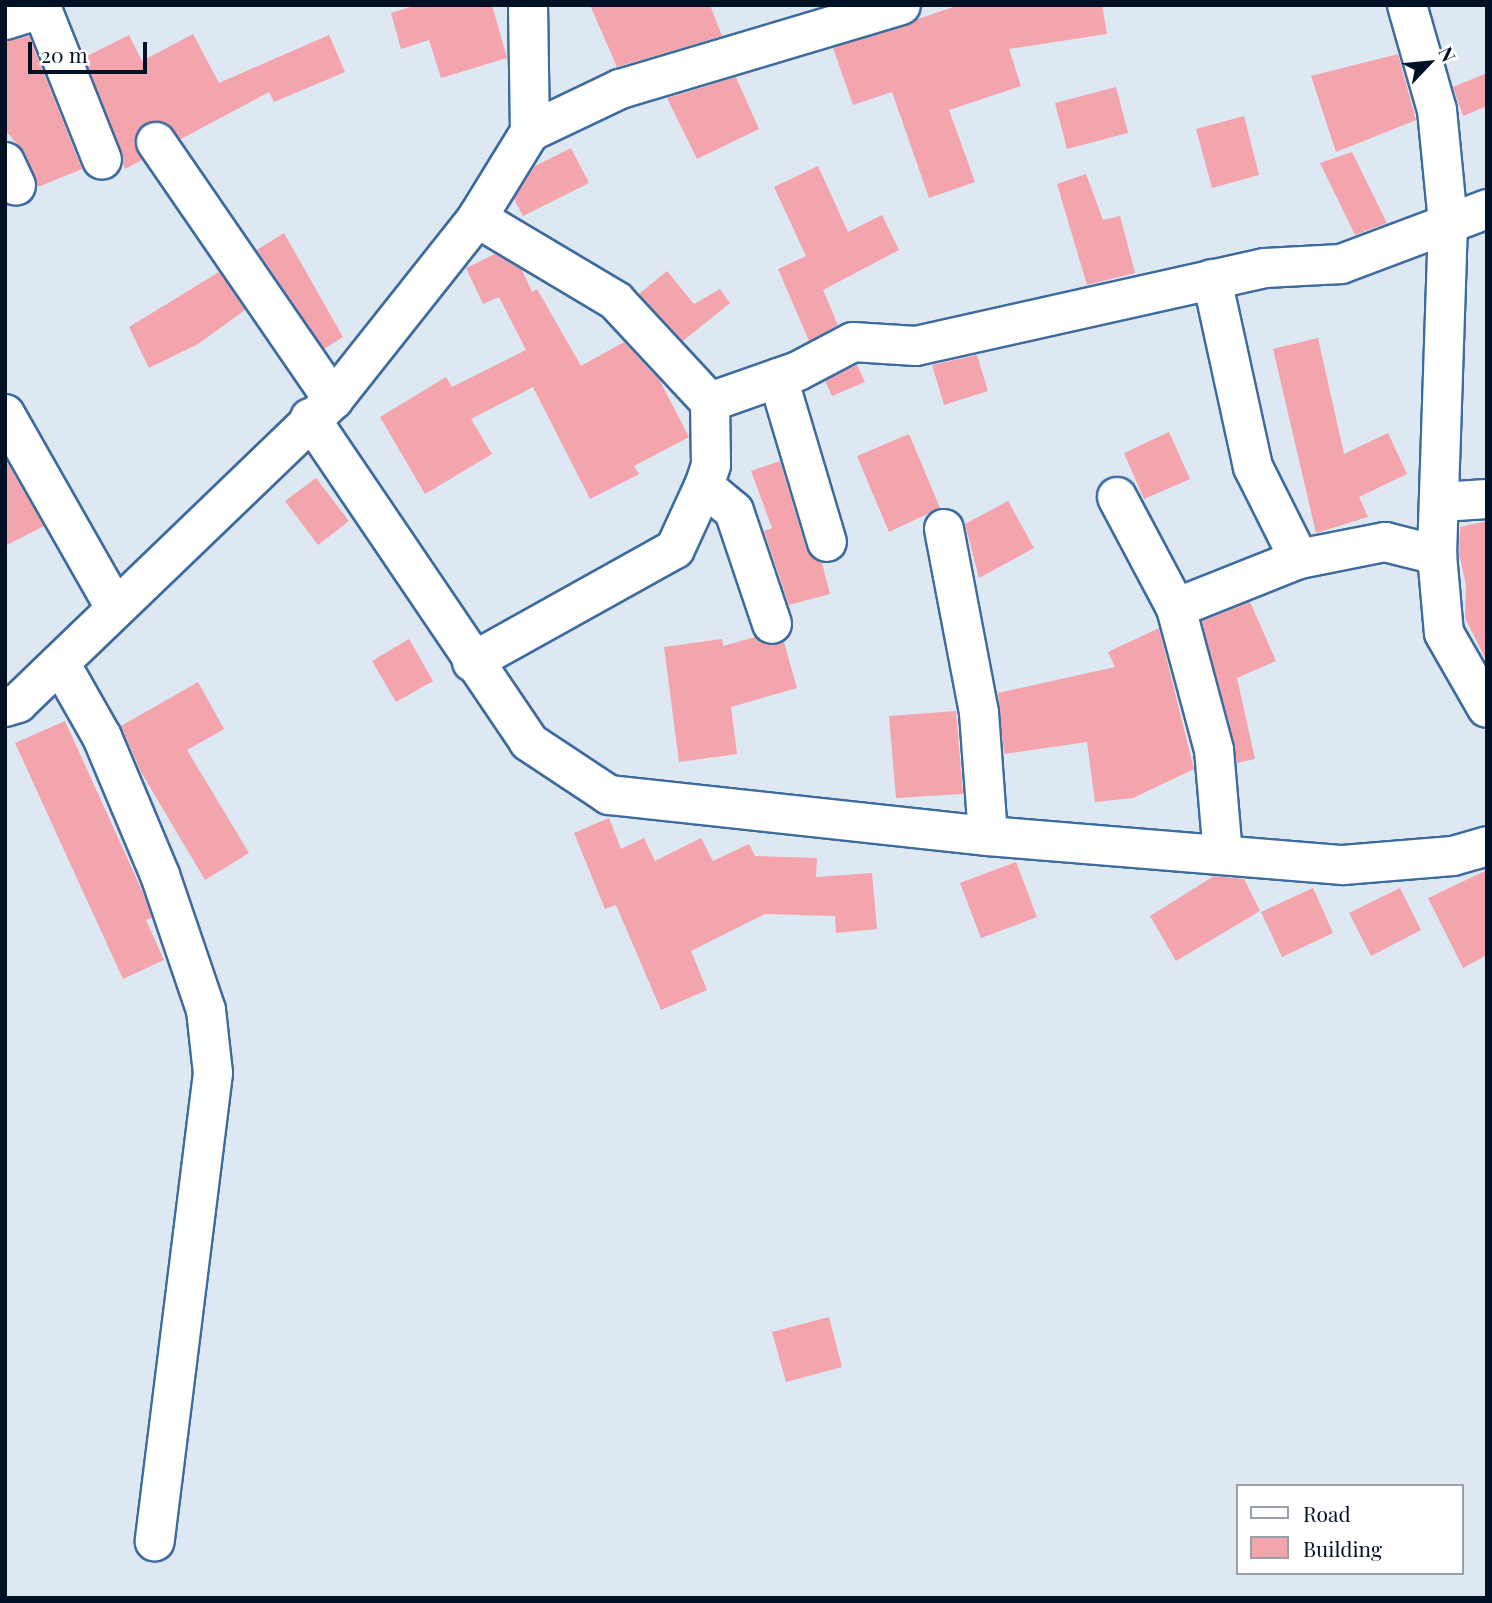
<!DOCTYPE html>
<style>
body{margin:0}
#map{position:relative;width:1492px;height:1603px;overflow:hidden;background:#dee8f3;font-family:"Playfair Display",serif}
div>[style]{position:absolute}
.building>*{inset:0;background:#f4a4ac}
.roads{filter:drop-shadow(2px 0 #3e6b9e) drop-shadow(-2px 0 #3e6b9e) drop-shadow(0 2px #3e6b9e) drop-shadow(0 -2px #3e6b9e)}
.street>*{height:38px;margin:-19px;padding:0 19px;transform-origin:19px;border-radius:19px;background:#fff}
span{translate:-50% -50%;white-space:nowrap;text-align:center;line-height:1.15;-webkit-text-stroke:7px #fff;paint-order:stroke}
.frame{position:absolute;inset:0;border:7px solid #011125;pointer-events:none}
.legend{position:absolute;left:1236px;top:1484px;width:228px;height:91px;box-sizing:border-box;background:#fff;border:2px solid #99a0a8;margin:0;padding:9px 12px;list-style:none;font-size:21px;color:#011125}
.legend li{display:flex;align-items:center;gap:14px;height:35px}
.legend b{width:35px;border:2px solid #99a0a8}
.north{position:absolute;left:1394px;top:28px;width:70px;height:70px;-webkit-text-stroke:5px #fff;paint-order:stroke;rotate:64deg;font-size:19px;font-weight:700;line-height:28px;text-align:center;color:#011125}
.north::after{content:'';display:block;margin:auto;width:24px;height:32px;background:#011125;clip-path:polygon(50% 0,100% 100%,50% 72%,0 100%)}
.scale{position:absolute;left:28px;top:42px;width:119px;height:32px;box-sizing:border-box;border:4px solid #011125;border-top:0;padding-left:9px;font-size:21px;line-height:24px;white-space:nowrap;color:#011125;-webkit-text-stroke:5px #fff;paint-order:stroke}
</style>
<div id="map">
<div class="building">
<div style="clip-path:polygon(417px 5px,492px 5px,507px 58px,441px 78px,429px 40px,401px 49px,391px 13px)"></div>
<div style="clip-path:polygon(590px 5px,710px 5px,722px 36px,617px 67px)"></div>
<div style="clip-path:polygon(959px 5px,1102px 5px,1107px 34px,1009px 49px,1021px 86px,949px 110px,975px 182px,929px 198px,892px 92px,853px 105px,833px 48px)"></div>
<div style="clip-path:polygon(193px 34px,219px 83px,329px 35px,345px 72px,274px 102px,269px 92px,181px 139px,165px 122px,144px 124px,134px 143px,142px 160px,125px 169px,85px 57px,129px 35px,142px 61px)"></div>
<div style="clip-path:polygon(29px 36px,82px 169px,38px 187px,25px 153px,5px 130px,5px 41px)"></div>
<div style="clip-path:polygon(1398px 54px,1416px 120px,1336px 152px,1311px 76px)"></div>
<div style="clip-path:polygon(1487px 73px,1487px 106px,1463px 116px,1453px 87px)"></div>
<div style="clip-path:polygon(736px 77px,759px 129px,697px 159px,667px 98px)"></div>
<div style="clip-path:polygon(1116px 87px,1128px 133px,1067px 149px,1055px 103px)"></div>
<div style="clip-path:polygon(1244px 116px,1259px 175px,1212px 188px,1196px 129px)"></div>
<div style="clip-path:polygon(571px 148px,589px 183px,523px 216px,514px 199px,535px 166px)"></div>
<div style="clip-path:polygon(1352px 152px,1387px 223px,1355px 235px,1320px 163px)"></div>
<div style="clip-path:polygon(818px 166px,848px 232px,882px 215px,899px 250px,823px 290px,838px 325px,809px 341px,778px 269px,806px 256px,774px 187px)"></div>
<div style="clip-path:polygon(1086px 174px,1103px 220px,1120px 216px,1135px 273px,1087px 285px,1057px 184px)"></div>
<div style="clip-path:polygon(284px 233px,343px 337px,324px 349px,257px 250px)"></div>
<div style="clip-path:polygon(495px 254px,522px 270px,532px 292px,537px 289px,581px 366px,624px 342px,660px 381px,689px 437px,634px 466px,639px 474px,590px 499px,533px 387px,471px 419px,492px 454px,425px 494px,380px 417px,446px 377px,452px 387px,526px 350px,499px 297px,483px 304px,466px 268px)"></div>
<div style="clip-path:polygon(667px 271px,694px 304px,720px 289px,730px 303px,683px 341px,639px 294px)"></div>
<div style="clip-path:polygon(219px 272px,245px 310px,198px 344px,149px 368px,129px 327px)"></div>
<div style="clip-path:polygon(1318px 338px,1344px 454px,1388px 433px,1407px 474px,1359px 497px,1368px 517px,1316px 533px,1273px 349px)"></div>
<div style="clip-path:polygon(977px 355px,988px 391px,944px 405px,932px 365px)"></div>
<div style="clip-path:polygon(857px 365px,865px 382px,832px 396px,825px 381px)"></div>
<div style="clip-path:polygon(1169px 432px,1190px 479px,1144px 499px,1124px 453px)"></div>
<div style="clip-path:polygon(909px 434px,940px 508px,889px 532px,857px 456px)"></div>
<div style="clip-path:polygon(5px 459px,44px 526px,5px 546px)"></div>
<div style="clip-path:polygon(780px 461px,806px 548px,822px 563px,830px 594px,789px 605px,764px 531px,772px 528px,751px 471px)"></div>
<div style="clip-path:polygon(316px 478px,349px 521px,318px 545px,285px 501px)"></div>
<div style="clip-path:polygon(1008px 501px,1034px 548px,979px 578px,965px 524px)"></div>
<div style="clip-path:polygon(1487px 521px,1487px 662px,1465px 618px,1466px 585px,1459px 554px,1460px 527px)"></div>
<div style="clip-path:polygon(1250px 602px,1276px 661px,1237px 678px,1255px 759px,1237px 763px,1202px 621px)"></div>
<div style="clip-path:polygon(1159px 628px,1194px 769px,1133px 798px,1095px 802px,1087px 742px,1004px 754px,998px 693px,1115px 667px,1108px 652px)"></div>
<div style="clip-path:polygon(755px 637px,768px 645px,784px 642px,797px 688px,731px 707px,737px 754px,679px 762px,664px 647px,722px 639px,723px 646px)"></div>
<div style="clip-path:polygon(409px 639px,433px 681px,396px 702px,372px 661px)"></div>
<div style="clip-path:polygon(198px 682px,224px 729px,187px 750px,249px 853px,205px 880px,141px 772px,121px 726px)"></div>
<div style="clip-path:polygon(956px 711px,963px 794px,896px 798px,889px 716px)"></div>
<div style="clip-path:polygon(65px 721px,144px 895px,152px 918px,146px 920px,164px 960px,123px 979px,15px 743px)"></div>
<div style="clip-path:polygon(609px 818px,621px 849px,644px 838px,655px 861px,701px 838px,713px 861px,749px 844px,755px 856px,817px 858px,816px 877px,872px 873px,877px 929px,836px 933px,835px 916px,765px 914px,691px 951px,707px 990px,661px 1010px,616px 905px,605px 909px,574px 833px)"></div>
<div style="clip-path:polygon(1016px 862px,1037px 917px,981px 938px,960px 883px)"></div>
<div style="clip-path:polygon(1487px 870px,1487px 955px,1463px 968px,1428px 898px)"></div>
<div style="clip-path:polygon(1214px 876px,1244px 879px,1260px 911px,1176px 961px,1150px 916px)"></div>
<div style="clip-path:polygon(1313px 888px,1333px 933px,1282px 957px,1261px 912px)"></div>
<div style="clip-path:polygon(1400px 888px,1421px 930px,1371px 956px,1349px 913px)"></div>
<div style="clip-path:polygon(829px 1317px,842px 1367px,786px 1382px,772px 1332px)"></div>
</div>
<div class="roads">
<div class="street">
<div style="left:1407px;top:5px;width:109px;rotate:74.1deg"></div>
<div style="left:1437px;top:110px;width:114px;rotate:84.4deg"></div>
<div style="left:1448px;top:223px;width:332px;rotate:91.9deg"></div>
<div style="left:1437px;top:555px;width:78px;rotate:84.9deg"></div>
<div style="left:1444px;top:633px;width:86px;rotate:60.2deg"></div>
<div style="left:5px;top:20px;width:39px;rotate:-17deg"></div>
<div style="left:42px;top:9px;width:162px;rotate:68.3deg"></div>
<div style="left:530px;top:132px;width:100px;rotate:-25.5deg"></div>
<div style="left:620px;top:89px;width:293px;rotate:-16.6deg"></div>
<div style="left:156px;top:142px;width:313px;rotate:55.5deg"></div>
<div style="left:5px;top:162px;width:26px;rotate:65deg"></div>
<div style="left:477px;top:218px;width:162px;rotate:30.8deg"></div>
<div style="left:616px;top:301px;width:138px;rotate:47.1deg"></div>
<div style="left:710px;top:402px;width:63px;rotate:89.1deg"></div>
<div style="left:711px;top:465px;width:22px;rotate:108deg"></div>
<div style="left:704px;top:486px;width:39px;rotate:40deg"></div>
<div style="left:734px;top:511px;width:119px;rotate:71.4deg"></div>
<div style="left:1212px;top:279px;width:192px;rotate:77.7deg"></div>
<div style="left:1253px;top:467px;width:103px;rotate:63.4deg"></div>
<div style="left:778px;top:378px;width:171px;rotate:73.4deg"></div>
<div style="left:710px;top:402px;width:93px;rotate:-19.4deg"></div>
<div style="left:798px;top:371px;width:62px;rotate:-27.8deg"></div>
<div style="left:853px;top:342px;width:63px;rotate:3.6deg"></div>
<div style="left:916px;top:346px;width:358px;rotate:-12.6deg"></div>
<div style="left:1265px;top:268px;width:76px;rotate:-3deg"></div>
<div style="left:1341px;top:264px;width:156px;rotate:-20.6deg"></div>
<div style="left:5px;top:414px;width:223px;rotate:60.4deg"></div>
<div style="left:310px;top:418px;width:391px;rotate:55.9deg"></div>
<div style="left:529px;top:742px;width:96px;rotate:33.5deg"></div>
<div style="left:609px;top:795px;width:381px;rotate:6.2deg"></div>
<div style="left:988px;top:836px;width:356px;rotate:4.7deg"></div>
<div style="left:1343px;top:865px;width:110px;rotate:-4.7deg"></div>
<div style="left:1453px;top:856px;width:35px;rotate:-16deg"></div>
<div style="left:1117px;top:497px;width:126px;rotate:62deg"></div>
<div style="left:1176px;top:608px;width:147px;rotate:75deg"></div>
<div style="left:1214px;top:750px;width:104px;rotate:85.1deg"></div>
<div style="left:1441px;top:502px;width:46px;rotate:-3.7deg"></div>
<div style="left:944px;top:529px;width:187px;rotate:79.2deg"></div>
<div style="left:979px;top:713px;width:123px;rotate:85.8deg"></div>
<div style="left:1176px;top:608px;width:132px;rotate:-21.7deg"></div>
<div style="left:1299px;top:559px;width:88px;rotate:-11.2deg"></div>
<div style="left:1385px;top:542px;width:54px;rotate:14deg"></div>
<div style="left:472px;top:662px;width:232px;rotate:-29.1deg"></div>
<div style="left:675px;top:549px;width:69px;rotate:-65.3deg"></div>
<div style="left:60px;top:663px;width:85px;rotate:60.4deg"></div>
<div style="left:102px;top:737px;width:150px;rotate:67.2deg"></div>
<div style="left:160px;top:875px;width:143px;rotate:71.2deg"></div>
<div style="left:206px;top:1010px;width:63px;rotate:83.7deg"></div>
<div style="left:213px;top:1073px;width:472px;rotate:97.1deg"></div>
<div style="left:5px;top:707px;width:14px;rotate:-17deg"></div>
<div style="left:18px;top:703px;width:437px;rotate:-43.9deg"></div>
<div style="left:333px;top:400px;width:232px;rotate:-51.6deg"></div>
<div style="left:477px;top:218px;width:101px;rotate:-58.4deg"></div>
<div style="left:530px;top:132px;width:127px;rotate:-90.9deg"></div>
</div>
</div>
<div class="frame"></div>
<ul class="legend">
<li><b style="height:9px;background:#fff"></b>Road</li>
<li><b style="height:19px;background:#f4a4ac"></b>Building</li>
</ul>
<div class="north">N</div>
<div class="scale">20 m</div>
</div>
